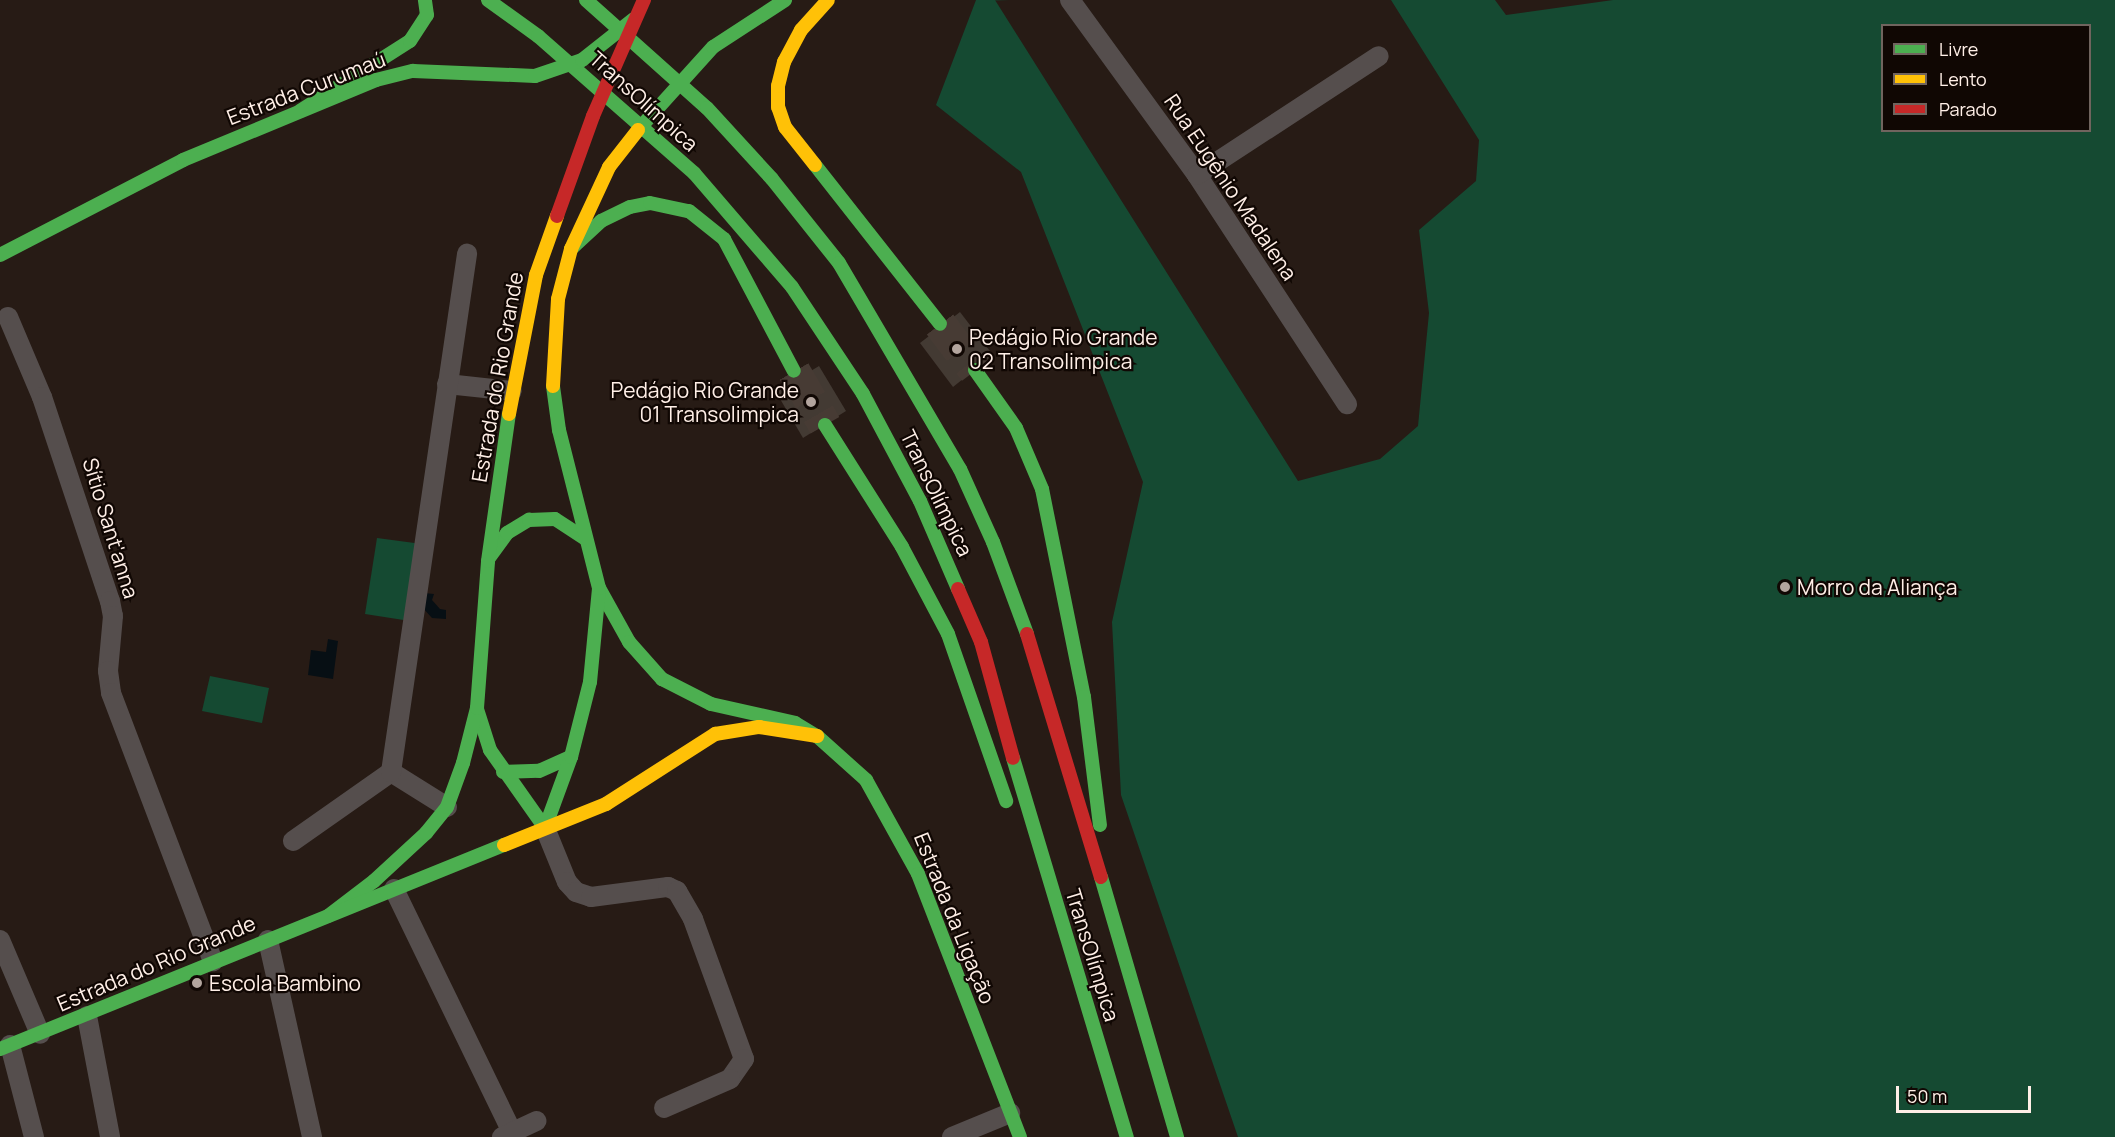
<!DOCTYPE html>
<meta charset="utf-8">
<style>
body{margin:0}
#map{position:relative;width:2115px;height:1137px;overflow:hidden;background:#271b15;font-family:Manrope,sans-serif}
div>[style]{position:absolute}
.green>*{inset:0;background:#154a32}
.water>*{inset:0;background:#070f14}
.building>*{inset:0;background:#433a33}
.highway-tunnel>*{height:33px;margin-top:-16.5px;transform-origin:0;background:repeating-linear-gradient(90deg,#473b34 0 33px,transparent 0 49px)}
.street>*{height:20px;margin:-10px;padding:0 10px;transform-origin:10px;border-radius:10px;background:#554e4d}
.fast>*{height:14px;margin:-7px;padding:0 7px;transform-origin:7px;border-radius:7px;background:#4caf50}
.slow>*{height:14px;margin:-7px;padding:0 7px;transform-origin:7px;border-radius:7px;background:#ffc107}
.jam>*{height:14px;margin:-7px;padding:0 7px;transform-origin:7px;border-radius:7px;background:#c62828}
.dots>*{width:16px;height:16px;translate:-50% -50%;box-sizing:border-box;border:3px solid #100703;border-radius:50%}
span{translate:-50% -50%;white-space:nowrap;text-align:center;line-height:1.15;-webkit-text-stroke:4.5px #100703;paint-order:stroke}
.street-label{font-size:21px;color:#ffefe7}
.poi-label{font-size:21px;color:#ffefe7}
.left{translate:0 -50%;text-align:left}
.right{translate:-100% -50%;text-align:right}
.legend{position:absolute;left:1881px;top:24px;width:210px;height:108px;box-sizing:border-box;background:#100703;border:2px solid #70645e;margin:0;padding:8px 10px;list-style:none;font-size:18px;color:#ffefe7}
.legend li{display:flex;align-items:center;gap:12px;height:30px}
.legend b{width:30px;border:2px solid #70645e}
.scale{position:absolute;left:1896px;top:1086px;width:135px;height:27px;box-sizing:border-box;border:3px solid #ffefe7;border-top:0;padding-left:8px;font-size:18px;line-height:21px;white-space:nowrap;color:#ffefe7;-webkit-text-stroke:4px #100703;paint-order:stroke}
</style>
<div id="map">
<div class="green">
<div style="clip-path:polygon(evenodd,976px 0,995px 0,1298px 481px,1380px 459px,1418px 426px,1429px 313px,1419px 230px,1476px 181px,1479px 140px,1391px 0,1495px 0,1506px 15px,1613px 0,2115px 0,2115px 1137px,1238px 1137px,1121px 795px,1112px 622px,1143px 482px,1021px 172px,936px 105px,976px 0,1882px 26px,2090px 26px,2090px 130px,1882px 130px,1882px 26px)"></div>
<div style="clip-path:polygon(377px 538px,422px 544px,410px 621px,365px 614px)"></div>
<div style="clip-path:polygon(210px 676px,269px 688px,262px 723px,202px 711px)"></div>
</div>
<div class="water">
<div style="clip-path:polygon(424px 593px,434px 594px,432px 600px,440px 609px,446px 610px,446px 619px,432px 618px,422px 607px)"></div>
<div style="clip-path:polygon(328px 639px,338px 641px,333px 679px,308px 675px,311px 650px,326px 652px)"></div>
</div>
<div class="building">
<div style="clip-path:polygon(960px 312px,993px 355px,953px 387px,920px 343px)"></div>
<div style="clip-path:polygon(819px 366px,846px 411px,803px 438px,776px 392px)"></div>
</div>
<div class="highway-tunnel">
<div style="left:940px;top:324px;width:58px;rotate:52.7deg"></div>
<div style="left:794px;top:371px;width:62px;rotate:60.1deg"></div>
</div>
<div class="street">
<div style="left:1070px;top:0;width:216px;rotate:54deg"></div>
<div style="left:1197px;top:175px;width:274px;rotate:56.8deg"></div>
<div style="left:1197px;top:175px;width:217px;rotate:-33.2deg"></div>
<div style="left:8px;top:317px;width:87px;rotate:67deg"></div>
<div style="left:42px;top:397px;width:215px;rotate:71.6deg"></div>
<div style="left:110px;top:601px;width:15px;rotate:79deg"></div>
<div style="left:113px;top:616px;width:55px;rotate:95.2deg"></div>
<div style="left:108px;top:671px;width:22px;rotate:82deg"></div>
<div style="left:111px;top:693px;width:287px;rotate:69.2deg"></div>
<div style="left:447px;top:384px;width:65px;rotate:6.1deg"></div>
<div style="left:391px;top:772px;width:66px;rotate:32deg"></div>
<div style="left:545px;top:828px;width:58px;rotate:67.8deg"></div>
<div style="left:567px;top:882px;width:13px;rotate:48deg"></div>
<div style="left:576px;top:892px;width:16px;rotate:18deg"></div>
<div style="left:591px;top:897px;width:78px;rotate:-7.4deg"></div>
<div style="left:668px;top:887px;width:10px;rotate:24deg"></div>
<div style="left:677px;top:891px;width:32px;rotate:60deg"></div>
<div style="left:693px;top:919px;width:149px;rotate:70deg"></div>
<div style="left:744px;top:1059px;width:24px;rotate:125deg"></div>
<div style="left:730px;top:1079px;width:72px;rotate:156.3deg"></div>
<div style="left:293px;top:841px;width:120px;rotate:-35.1deg"></div>
<div style="left:391px;top:772px;width:524px;rotate:-81.65deg"></div>
<div style="left:394px;top:889px;width:270px;rotate:64.1deg"></div>
<div style="left:0;top:940px;width:102px;rotate:66.9deg"></div>
<div style="left:268px;top:940px;width:202px;rotate:77.4deg"></div>
<div style="left:87px;top:1016px;width:123px;rotate:79.2deg"></div>
<div style="left:10px;top:1045px;width:95px;rotate:75.4deg"></div>
<div style="left:502px;top:1137px;width:38px;rotate:-25deg"></div>
<div style="left:952px;top:1137px;width:63px;rotate:-22.5deg"></div>
</div>
<div class="fast">
<div style="left:488px;top:0;width:62px;rotate:35.8deg"></div>
<div style="left:538px;top:36px;width:208px;rotate:41.3deg"></div>
<div style="left:694px;top:173px;width:150px;rotate:49.3deg"></div>
<div style="left:792px;top:287px;width:128px;rotate:56.4deg"></div>
<div style="left:863px;top:394px;width:121px;rotate:62deg"></div>
<div style="left:920px;top:501px;width:96px;rotate:66.6deg"></div>
<div style="left:586px;top:0;width:162px;rotate:41.8deg"></div>
<div style="left:707px;top:108px;width:96px;rotate:47.5deg"></div>
<div style="left:772px;top:179px;width:107px;rotate:51.4deg"></div>
<div style="left:839px;top:263px;width:239px;rotate:59.6deg"></div>
<div style="left:960px;top:469px;width:80px;rotate:65.7deg"></div>
<div style="left:993px;top:542px;width:98px;rotate:69.7deg"></div>
<div style="left:300px;top:111px;width:130px;rotate:-32.5deg"></div>
<div style="left:410px;top:41px;width:31px;rotate:-57deg"></div>
<div style="left:427px;top:15px;width:15px;rotate:-98deg"></div>
<div style="left:638px;top:130px;width:112px;rotate:-47.9deg"></div>
<div style="left:713px;top:47px;width:86px;rotate:-33.1deg"></div>
<div style="left:815px;top:165px;width:202px;rotate:51.8deg"></div>
<div style="left:571px;top:249px;width:41px;rotate:-43deg"></div>
<div style="left:601px;top:221px;width:32px;rotate:-26deg"></div>
<div style="left:630px;top:207px;width:20px;rotate:-11deg"></div>
<div style="left:650px;top:203px;width:40px;rotate:12deg"></div>
<div style="left:689px;top:211px;width:45px;rotate:38.7deg"></div>
<div style="left:724px;top:239px;width:149px;rotate:62.1deg"></div>
<div style="left:0;top:255px;width:206px;rotate:-27.4deg"></div>
<div style="left:183px;top:160px;width:209px;rotate:-22.5deg"></div>
<div style="left:376px;top:80px;width:38px;rotate:-14deg"></div>
<div style="left:413px;top:71px;width:122px;rotate:2.3deg"></div>
<div style="left:535px;top:76px;width:50px;rotate:-18.8deg"></div>
<div style="left:582px;top:60px;width:66px;rotate:-38.3deg"></div>
<div style="left:975px;top:370px;width:71px;rotate:54.7deg"></div>
<div style="left:1016px;top:428px;width:66px;rotate:66.9deg"></div>
<div style="left:1042px;top:489px;width:212px;rotate:78.6deg"></div>
<div style="left:1084px;top:697px;width:129px;rotate:82.9deg"></div>
<div style="left:825px;top:425px;width:144px;rotate:57.7deg"></div>
<div style="left:902px;top:547px;width:98px;rotate:62.1deg"></div>
<div style="left:948px;top:634px;width:177px;rotate:70.8deg"></div>
<div style="left:489px;top:558px;width:31px;rotate:-54deg"></div>
<div style="left:507px;top:533px;width:26px;rotate:-31deg"></div>
<div style="left:529px;top:520px;width:26px;rotate:-2deg"></div>
<div style="left:555px;top:519px;width:35px;rotate:33deg"></div>
<div style="left:599px;top:588px;width:62px;rotate:60.9deg"></div>
<div style="left:629px;top:642px;width:50px;rotate:48.3deg"></div>
<div style="left:662px;top:679px;width:55px;rotate:27deg"></div>
<div style="left:711px;top:704px;width:86px;rotate:12.7deg"></div>
<div style="left:795px;top:723px;width:26px;rotate:31deg"></div>
<div style="left:817px;top:736px;width:66px;rotate:41.9deg"></div>
<div style="left:866px;top:780px;width:107px;rotate:61deg"></div>
<div style="left:918px;top:874px;width:282px;rotate:68.8deg"></div>
<div style="left:477px;top:709px;width:43px;rotate:72.4deg"></div>
<div style="left:490px;top:750px;width:95px;rotate:54.8deg"></div>
<div style="left:1013px;top:758px;width:396px;rotate:73.3deg"></div>
<div style="left:503px;top:772px;width:36px;rotate:-2deg"></div>
<div style="left:539px;top:771px;width:35px;rotate:-24deg"></div>
<div style="left:545px;top:828px;width:76px;rotate:-69.9deg"></div>
<div style="left:571px;top:757px;width:77px;rotate:-75.8deg"></div>
<div style="left:590px;top:682px;width:94px;rotate:-84.5deg"></div>
<div style="left:599px;top:588px;width:163px;rotate:-104.2deg"></div>
<div style="left:559px;top:430px;width:44px;rotate:-97.8deg"></div>
<div style="left:1101px;top:877px;width:271px;rotate:73.7deg"></div>
<div style="left:328px;top:916px;width:58px;rotate:-37.3deg"></div>
<div style="left:374px;top:881px;width:71px;rotate:-42.7deg"></div>
<div style="left:426px;top:833px;width:33px;rotate:-51deg"></div>
<div style="left:447px;top:807px;width:47px;rotate:-70deg"></div>
<div style="left:463px;top:763px;width:57px;rotate:-75.7deg"></div>
<div style="left:477px;top:708px;width:147px;rotate:-85.7deg"></div>
<div style="left:488px;top:561px;width:148px;rotate:-81.9deg"></div>
<div style="left:0;top:1049px;width:544px;rotate:-22.04deg"></div>
</div>
<div class="slow">
<div style="left:815px;top:165px;width:48px;rotate:-128.3deg"></div>
<div style="left:785px;top:127px;width:21px;rotate:-109deg"></div>
<div style="left:778px;top:107px;width:21px;rotate:-90deg"></div>
<div style="left:778px;top:86px;width:25px;rotate:-76deg"></div>
<div style="left:784px;top:62px;width:36px;rotate:-62deg"></div>
<div style="left:801px;top:30px;width:40px;rotate:-48deg"></div>
<div style="left:553px;top:386px;width:87px;rotate:-86.7deg"></div>
<div style="left:558px;top:299px;width:52px;rotate:-75.4deg"></div>
<div style="left:571px;top:249px;width:90px;rotate:-65.1deg"></div>
<div style="left:609px;top:167px;width:47px;rotate:-51.9deg"></div>
<div style="left:509px;top:414px;width:142px;rotate:-79deg"></div>
<div style="left:536px;top:275px;width:63px;rotate:-70.4deg"></div>
<div style="left:504px;top:845px;width:110px;rotate:-21.9deg"></div>
<div style="left:606px;top:804px;width:130px;rotate:-32.7deg"></div>
<div style="left:715px;top:734px;width:45px;rotate:-9deg"></div>
<div style="left:759px;top:727px;width:59px;rotate:8.8deg"></div>
</div>
<div class="jam">
<div style="left:557px;top:216px;width:106px;rotate:-70.2deg"></div>
<div style="left:593px;top:116px;width:127px;rotate:-66.3deg"></div>
<div style="left:958px;top:589px;width:58px;rotate:66.5deg"></div>
<div style="left:981px;top:642px;width:120px;rotate:74.6deg"></div>
<div style="left:1027px;top:634px;width:254px;rotate:73.1deg"></div>
</div>
<div class="dots">
<div style="left:957px;top:349px;background:#b3a59e"></div>
<div style="left:811px;top:402px;background:#b3a59e"></div>
<div style="left:1785px;top:587px;background:#b3a59e"></div>
<div style="left:197px;top:983px;background:#b3a59e"></div>
</div>
<div class="street-label">
<span style="left:306px;top:88px;rotate:-21deg">Estrada Curumaú</span>
<span style="left:644px;top:101px;rotate:42deg">TransOlímpica</span>
<span style="left:1231px;top:187px;rotate:56deg">Rua Eugênio Madalena</span>
<span style="left:497px;top:377px;rotate:-80deg">Estrada do Rio Grande</span>
<span style="left:937px;top:493px;rotate:64deg">TransOlímpica</span>
<span style="left:111px;top:528px;rotate:73deg">Sítio Sant'anna</span>
<span style="left:955px;top:918px;rotate:68deg">Estrada da Ligação</span>
<span style="left:1093px;top:955px;rotate:73deg">TransOlímpica</span>
<span style="left:156px;top:963px;rotate:-23deg">Estrada do Rio Grande</span>
</div>
<div class="poi-label">
<span class="left" style="left:969px;top:349px">Pedágio Rio Grande<br>02 Transolimpica</span>
<span class="right" style="left:799px;top:402px">Pedágio Rio Grande<br>01 Transolimpica</span>
<span class="left" style="left:1797px;top:587px">Morro da Aliança</span>
<span class="left" style="left:209px;top:983px">Escola Bambino</span>
</div>
<ul class="legend">
<li><b style="height:8px;background:#4caf50"></b>Livre</li>
<li><b style="height:8px;background:#ffc107"></b>Lento</li>
<li><b style="height:8px;background:#c62828"></b>Parado</li>
</ul>
<div class="scale">50 m</div>
</div>
